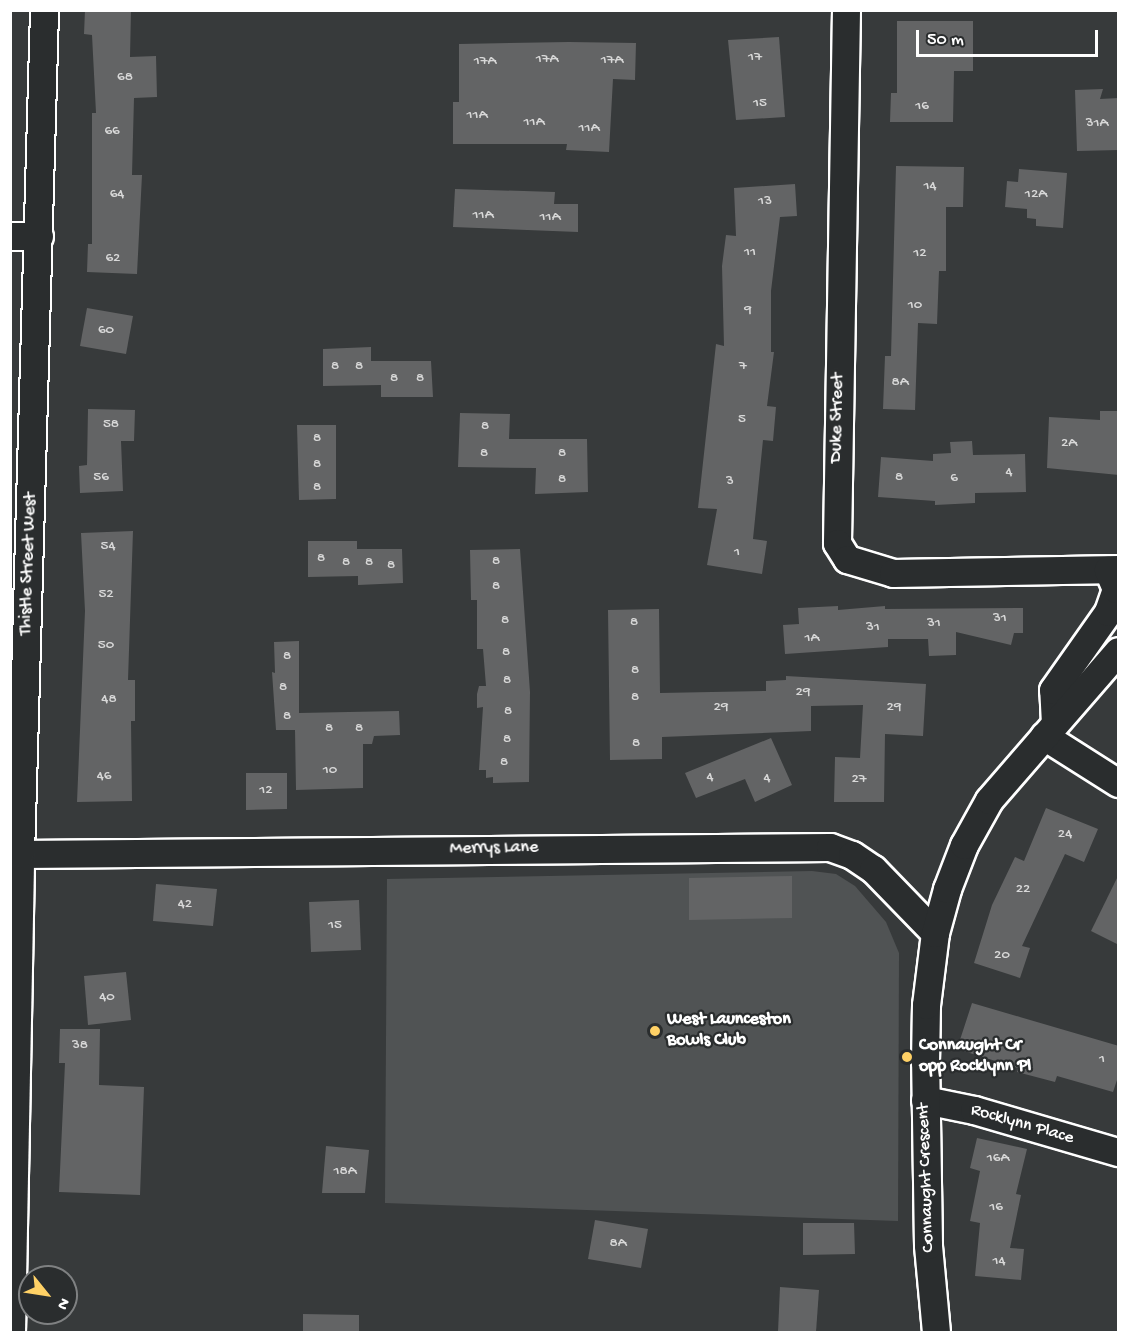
<!DOCTYPE html>
<style>
body{margin:0}
#map{position:relative;width:1129px;height:1343px;overflow:hidden;background:#373a3b;font-family:"Gochi Hand",sans-serif}
div>[style]{position:absolute}
.green>*{inset:0;background:#505354}
.building>*{inset:0;background:#636465}
.roads{filter:drop-shadow(2px 0 #fff) drop-shadow(-2px 0 #fff) drop-shadow(0 2px #fff) drop-shadow(0 -2px #fff)}
.minor>*{height:27px;margin:-13.5px;padding:0 13.5px;transform-origin:13.5px;border-radius:13.5px;background:#2a2d2e}
.dots>*{width:16px;height:16px;translate:-50% -50%;box-sizing:border-box;border:3px solid #2a2d2e;border-radius:50%}
span{translate:-50% -50%;white-space:nowrap;text-align:center;line-height:1.15;-webkit-text-stroke:4.5px #2a2d2e;paint-order:stroke}
.number-label{font-size:15px;color:#d8d8d8}
.number-label span{-webkit-text-stroke-width:0}
.street-label{font-size:18px;color:#fff}
.poi-label{font-size:18px;color:#fff;font-weight:700}
.left{translate:0 -50%;text-align:left}
.frame{position:absolute;inset:0;border:12px solid #fff;pointer-events:none}
.north{position:absolute;left:18px;top:1265px;width:60px;height:60px;box-sizing:border-box;background:#2a2d2e;border:2px solid #7f8182;border-radius:50%;rotate:120deg;font-size:16px;font-weight:700;line-height:24px;text-align:center;color:#fff}
.north::after{content:'';display:block;margin:auto;width:21px;height:27px;background:#ffd166;clip-path:polygon(50% 0,100% 100%,50% 72%,0 100%)}
.scale{position:absolute;left:916px;top:30px;width:182px;height:27px;box-sizing:border-box;border:3px solid #fff;border-top:0;padding-left:8px;font-size:18px;line-height:21px;white-space:nowrap;color:#fff;-webkit-text-stroke:4px #2a2d2e;paint-order:stroke}
</style>
<div id="map">
<div class="green">
<div style="clip-path:polygon(812px 871px,836px 874px,855px 886px,886px 922px,899px 953px,898px 1221px,385px 1203px,387px 879px)"></div>
</div>
<div class="building">
<div style="clip-path:polygon(85px 10px,131px 10px,130px 57px,156px 56px,157px 97px,134px 98px,132px 175px,142px 175px,137px 274px,87px 272px,88px 244px,92px 244px,92px 113px,96px 113px,92px 35px,84px 34px)"></div>
<div style="clip-path:polygon(897px 21px,973px 21px,973px 71px,954px 71px,953px 122px,890px 122px,891px 93px,897px 93px)"></div>
<div style="clip-path:polygon(779px 37px,785px 117px,736px 120px,728px 40px)"></div>
<div style="clip-path:polygon(569px 42px,636px 43px,635px 80px,613px 79px,609px 152px,566px 150px,567px 144px,453px 144px,453px 102px,459px 102px,459px 44px)"></div>
<div style="clip-path:polygon(1103px 89px,1100px 99px,1119px 98px,1119px 150px,1077px 151px,1075px 90px)"></div>
<div style="clip-path:polygon(896px 166px,964px 167px,963px 207px,946px 207px,946px 271px,939px 271px,937px 324px,918px 323px,915px 410px,883px 409px,885px 356px,891px 356px)"></div>
<div style="clip-path:polygon(1019px 169px,1067px 173px,1063px 228px,1036px 226px,1036px 219px,1027px 218px,1027px 209px,1005px 207px,1007px 181px,1018px 182px)"></div>
<div style="clip-path:polygon(795px 184px,797px 216px,780px 217px,771px 291px,771px 352px,774px 352px,767px 406px,776px 407px,773px 441px,763px 440px,753px 539px,767px 541px,762px 574px,707px 565px,717px 509px,698px 508px,716px 344px,724px 346px,722px 266px,726px 235px,736px 236px,734px 188px)"></div>
<div style="clip-path:polygon(455px 189px,555px 192px,554px 204px,578px 204px,578px 232px,453px 227px)"></div>
<div style="clip-path:polygon(87px 308px,133px 316px,126px 354px,80px 346px)"></div>
<div style="clip-path:polygon(371px 347px,371px 361px,431px 361px,433px 397px,381px 397px,381px 385px,323px 386px,323px 349px)"></div>
<div style="clip-path:polygon(88px 409px,135px 410px,134px 441px,121px 441px,123px 491px,80px 493px,79px 466px,87px 465px)"></div>
<div style="clip-path:polygon(1100px 411px,1119px 411px,1119px 475px,1047px 468px,1049px 417px,1100px 420px)"></div>
<div style="clip-path:polygon(460px 413px,510px 414px,509px 439px,587px 439px,588px 492px,535px 494px,536px 468px,458px 467px)"></div>
<div style="clip-path:polygon(297px 425px,336px 425px,336px 499px,299px 500px)"></div>
<div style="clip-path:polygon(972px 441px,973px 455px,1025px 454px,1026px 492px,975px 493px,975px 503px,935px 505px,935px 501px,878px 497px,881px 457px,933px 461px,933px 454px,951px 453px,950px 442px)"></div>
<div style="clip-path:polygon(133px 531px,128px 680px,135px 680px,135px 721px,131px 721px,132px 801px,77px 802px,85px 611px,81px 533px)"></div>
<div style="clip-path:polygon(308px 541px,357px 541px,357px 549px,402px 549px,403px 583px,358px 585px,358px 576px,308px 577px)"></div>
<div style="clip-path:polygon(520px 549px,530px 692px,529px 782px,493px 783px,493px 777px,486px 778px,486px 770px,479px 770px,483px 707px,477px 708px,477px 694px,479px 686px,486px 686px,483px 649px,477px 649px,477px 600px,471px 600px,470px 550px)"></div>
<div style="clip-path:polygon(838px 606px,838px 610px,885px 606px,885px 609px,1023px 608px,1023px 633px,1014px 633px,1011px 645px,956px 632px,956px 655px,929px 656px,928px 639px,888px 639px,888px 647px,785px 654px,783px 625px,799px 624px,798px 608px)"></div>
<div style="clip-path:polygon(659px 609px,660px 693px,766px 691px,766px 681px,786px 680px,786px 676px,926px 684px,923px 736px,885px 734px,884px 802px,834px 802px,835px 757px,860px 758px,863px 705px,811px 706px,811px 731px,662px 737px,662px 759px,610px 760px,608px 610px)"></div>
<div style="clip-path:polygon(299px 641px,299px 713px,399px 711px,400px 735px,374px 736px,372px 744px,363px 744px,363px 788px,296px 790px,295px 730px,276px 730px,272px 672px,275px 673px,274px 642px)"></div>
<div style="clip-path:polygon(771px 738px,792px 785px,755px 802px,745px 779px,696px 798px,685px 773px)"></div>
<div style="clip-path:polygon(246px 773px,287px 773px,287px 809px,246px 810px)"></div>
<div style="clip-path:polygon(1046px 808px,1098px 829px,1084px 862px,1065px 854px,1022px 946px,1030px 948px,1020px 978px,974px 963px,992px 905px,1015px 857px,1024px 861px)"></div>
<div style="clip-path:polygon(1119px 874px,1119px 945px,1091px 931px)"></div>
<div style="clip-path:polygon(792px 876px,792px 918px,689px 920px,689px 878px)"></div>
<div style="clip-path:polygon(156px 884px,217px 889px,213px 926px,153px 921px)"></div>
<div style="clip-path:polygon(359px 900px,361px 950px,311px 952px,309px 902px)"></div>
<div style="clip-path:polygon(126px 972px,131px 1020px,88px 1025px,84px 976px)"></div>
<div style="clip-path:polygon(972px 1003px,1119px 1046px,1119px 1074px,1113px 1092px,1057px 1076px,1055px 1082px,1017px 1072px,1018px 1068px,957px 1049px)"></div>
<div style="clip-path:polygon(60px 1029px,100px 1029px,99px 1085px,144px 1087px,140px 1195px,59px 1192px,65px 1063px,59px 1063px)"></div>
<div style="clip-path:polygon(977px 1138px,1027px 1149px,1016px 1194px,1021px 1195px,1010px 1248px,1024px 1249px,1021px 1280px,975px 1276px,980px 1223px,970px 1221px,980px 1171px,970px 1168px)"></div>
<div style="clip-path:polygon(326px 1146px,369px 1150px,365px 1193px,322px 1193px)"></div>
<div style="clip-path:polygon(595px 1220px,648px 1229px,641px 1268px,588px 1259px)"></div>
<div style="clip-path:polygon(803px 1223px,854px 1223px,855px 1254px,803px 1255px)"></div>
<div style="clip-path:polygon(780px 1287px,819px 1290px,816px 1332px,778px 1332px)"></div>
<div style="clip-path:polygon(303px 1314px,359px 1315px,359px 1332px,303px 1332px)"></div>
</div>
<div class="roads">
<div class="minor">
<div style="left:846px;top:10px;width:533px;rotate:90.97deg"></div>
<div style="left:837px;top:543px;width:19px;rotate:58deg"></div>
<div style="left:847px;top:559px;width:48px;rotate:16.9deg"></div>
<div style="left:893px;top:573px;width:225px;rotate:-1deg"></div>
<div style="left:10px;top:236px;width:29px"></div>
<div style="left:1055px;top:723px;width:33px;rotate:-93deg"></div>
<div style="left:1053px;top:690px;width:95px;rotate:-54.8deg"></div>
<div style="left:1108px;top:612px;width:24px;rotate:-71deg"></div>
<div style="left:1116px;top:589px;width:21px;rotate:-113deg"></div>
<div style="left:1044px;top:736px;width:88px;rotate:32.4deg"></div>
<div style="left:20px;top:854px;width:810px;rotate:-0.5deg"></div>
<div style="left:830px;top:847px;width:23px;rotate:20deg"></div>
<div style="left:852px;top:855px;width:25px;rotate:34deg"></div>
<div style="left:873px;top:869px;width:89px;rotate:45.9deg"></div>
<div style="left:925px;top:1100px;width:50px;rotate:11.5deg"></div>
<div style="left:974px;top:1110px;width:150px;rotate:16.3deg"></div>
<div style="left:11px;top:1332px;width:478px;rotate:-88.9deg"></div>
<div style="left:20px;top:854px;width:844px;rotate:-88.37deg"></div>
<div style="left:936px;top:1332px;width:87px;rotate:-95.3deg"></div>
<div style="left:928px;top:1245px;width:183px;rotate:-90.9deg"></div>
<div style="left:925px;top:1062px;width:57px;rotate:-89deg"></div>
<div style="left:926px;top:1005px;width:73px;rotate:-82.9deg"></div>
<div style="left:935px;top:933px;width:46px;rotate:-74.7deg"></div>
<div style="left:947px;top:889px;width:47px;rotate:-68.9deg"></div>
<div style="left:964px;top:845px;width:51px;rotate:-60.9deg"></div>
<div style="left:989px;top:800px;width:197px;rotate:-49.1deg"></div>
</div>
</div>
<div class="dots">
<div style="left:655px;top:1031px;background:#ffd166"></div>
<div style="left:907px;top:1057px;background:#ffd166"></div>
</div>
<div class="number-label">
<span style="left:755px;top:58px">17</span>
<span style="left:547px;top:60px">17A</span>
<span style="left:612px;top:61px">17A</span>
<span style="left:485px;top:62px">17A</span>
<span style="left:125px;top:78px">68</span>
<span style="left:760px;top:104px">15</span>
<span style="left:922px;top:107px">16</span>
<span style="left:477px;top:116px">11A</span>
<span style="left:534px;top:123px">11A</span>
<span style="left:1097px;top:124px">31A</span>
<span style="left:589px;top:129px">11A</span>
<span style="left:112px;top:132px">66</span>
<span style="left:930px;top:187px">14</span>
<span style="left:117px;top:195px">64</span>
<span style="left:1036px;top:195px">12A</span>
<span style="left:765px;top:202px">13</span>
<span style="left:483px;top:216px">11A</span>
<span style="left:550px;top:218px">11A</span>
<span style="left:750px;top:253px">11</span>
<span style="left:920px;top:254px">12</span>
<span style="left:113px;top:259px">62</span>
<span style="left:915px;top:306px">10</span>
<span style="left:748px;top:311px">9</span>
<span style="left:106px;top:331px">60</span>
<span style="left:335px;top:367px">8</span>
<span style="left:359px;top:367px">8</span>
<span style="left:743px;top:367px">7</span>
<span style="left:394px;top:379px">8</span>
<span style="left:420px;top:379px">8</span>
<span style="left:900px;top:383px">8A</span>
<span style="left:742px;top:420px">5</span>
<span style="left:111px;top:425px">58</span>
<span style="left:485px;top:427px">8</span>
<span style="left:317px;top:439px">8</span>
<span style="left:1069px;top:444px">2A</span>
<span style="left:484px;top:454px">8</span>
<span style="left:562px;top:454px">8</span>
<span style="left:317px;top:465px">8</span>
<span style="left:1009px;top:473px">4</span>
<span style="left:101px;top:478px">56</span>
<span style="left:899px;top:478px">8</span>
<span style="left:954px;top:479px">6</span>
<span style="left:562px;top:480px">8</span>
<span style="left:730px;top:482px">3</span>
<span style="left:317px;top:488px">8</span>
<span style="left:108px;top:547px">54</span>
<span style="left:737px;top:553px">1</span>
<span style="left:321px;top:559px">8</span>
<span style="left:496px;top:562px">8</span>
<span style="left:346px;top:563px">8</span>
<span style="left:369px;top:563px">8</span>
<span style="left:391px;top:566px">8</span>
<span style="left:496px;top:587px">8</span>
<span style="left:106px;top:595px">52</span>
<span style="left:1000px;top:619px">31</span>
<span style="left:505px;top:621px">8</span>
<span style="left:634px;top:623px">8</span>
<span style="left:934px;top:624px">31</span>
<span style="left:873px;top:628px">31</span>
<span style="left:812px;top:639px">1A</span>
<span style="left:106px;top:646px">50</span>
<span style="left:506px;top:653px">8</span>
<span style="left:287px;top:657px">8</span>
<span style="left:635px;top:671px">8</span>
<span style="left:507px;top:681px">8</span>
<span style="left:283px;top:688px">8</span>
<span style="left:803px;top:693px">29</span>
<span style="left:635px;top:698px">8</span>
<span style="left:109px;top:700px">48</span>
<span style="left:721px;top:708px">29</span>
<span style="left:894px;top:708px">29</span>
<span style="left:508px;top:712px">8</span>
<span style="left:287px;top:717px">8</span>
<span style="left:329px;top:729px">8</span>
<span style="left:359px;top:729px">8</span>
<span style="left:507px;top:740px">8</span>
<span style="left:636px;top:744px">8</span>
<span style="left:504px;top:763px">8</span>
<span style="left:330px;top:771px">10</span>
<span style="left:104px;top:777px">46</span>
<span style="left:710px;top:778px">4</span>
<span style="left:767px;top:779px">4</span>
<span style="left:859px;top:780px">27</span>
<span style="left:266px;top:791px">12</span>
<span style="left:1065px;top:835px">24</span>
<span style="left:1023px;top:890px">22</span>
<span style="left:185px;top:905px">42</span>
<span style="left:335px;top:926px">15</span>
<span style="left:1002px;top:956px">20</span>
<span style="left:107px;top:998px">40</span>
<span style="left:80px;top:1046px">38</span>
<span style="left:1102px;top:1060px">1</span>
<span style="left:998px;top:1159px">16A</span>
<span style="left:345px;top:1172px">18A</span>
<span style="left:996px;top:1208px">16</span>
<span style="left:618px;top:1244px">8A</span>
<span style="left:999px;top:1262px">14</span>
</div>
<div class="street-label">
<span style="left:838px;top:418px;rotate:-89deg">Duke Street</span>
<span style="left:29px;top:564px;rotate:-88deg">Thistle Street West</span>
<span style="left:494px;top:849px;rotate:-1deg">Merrys Lane</span>
<span style="left:1022px;top:1125px;rotate:16deg">Rocklynn Place</span>
<span style="left:927px;top:1178px;rotate:-92deg">Connaught Crescent</span>
</div>
<div class="poi-label">
<span class="left" style="left:667px;top:1031px">West Launceston<br>Bowls Club</span>
<span class="left" style="left:919px;top:1057px">Connaught Cr<br>opp Rocklynn Pl</span>
</div>
<div class="frame"></div>
<div class="north">N</div>
<div class="scale">50 m</div>
</div>
